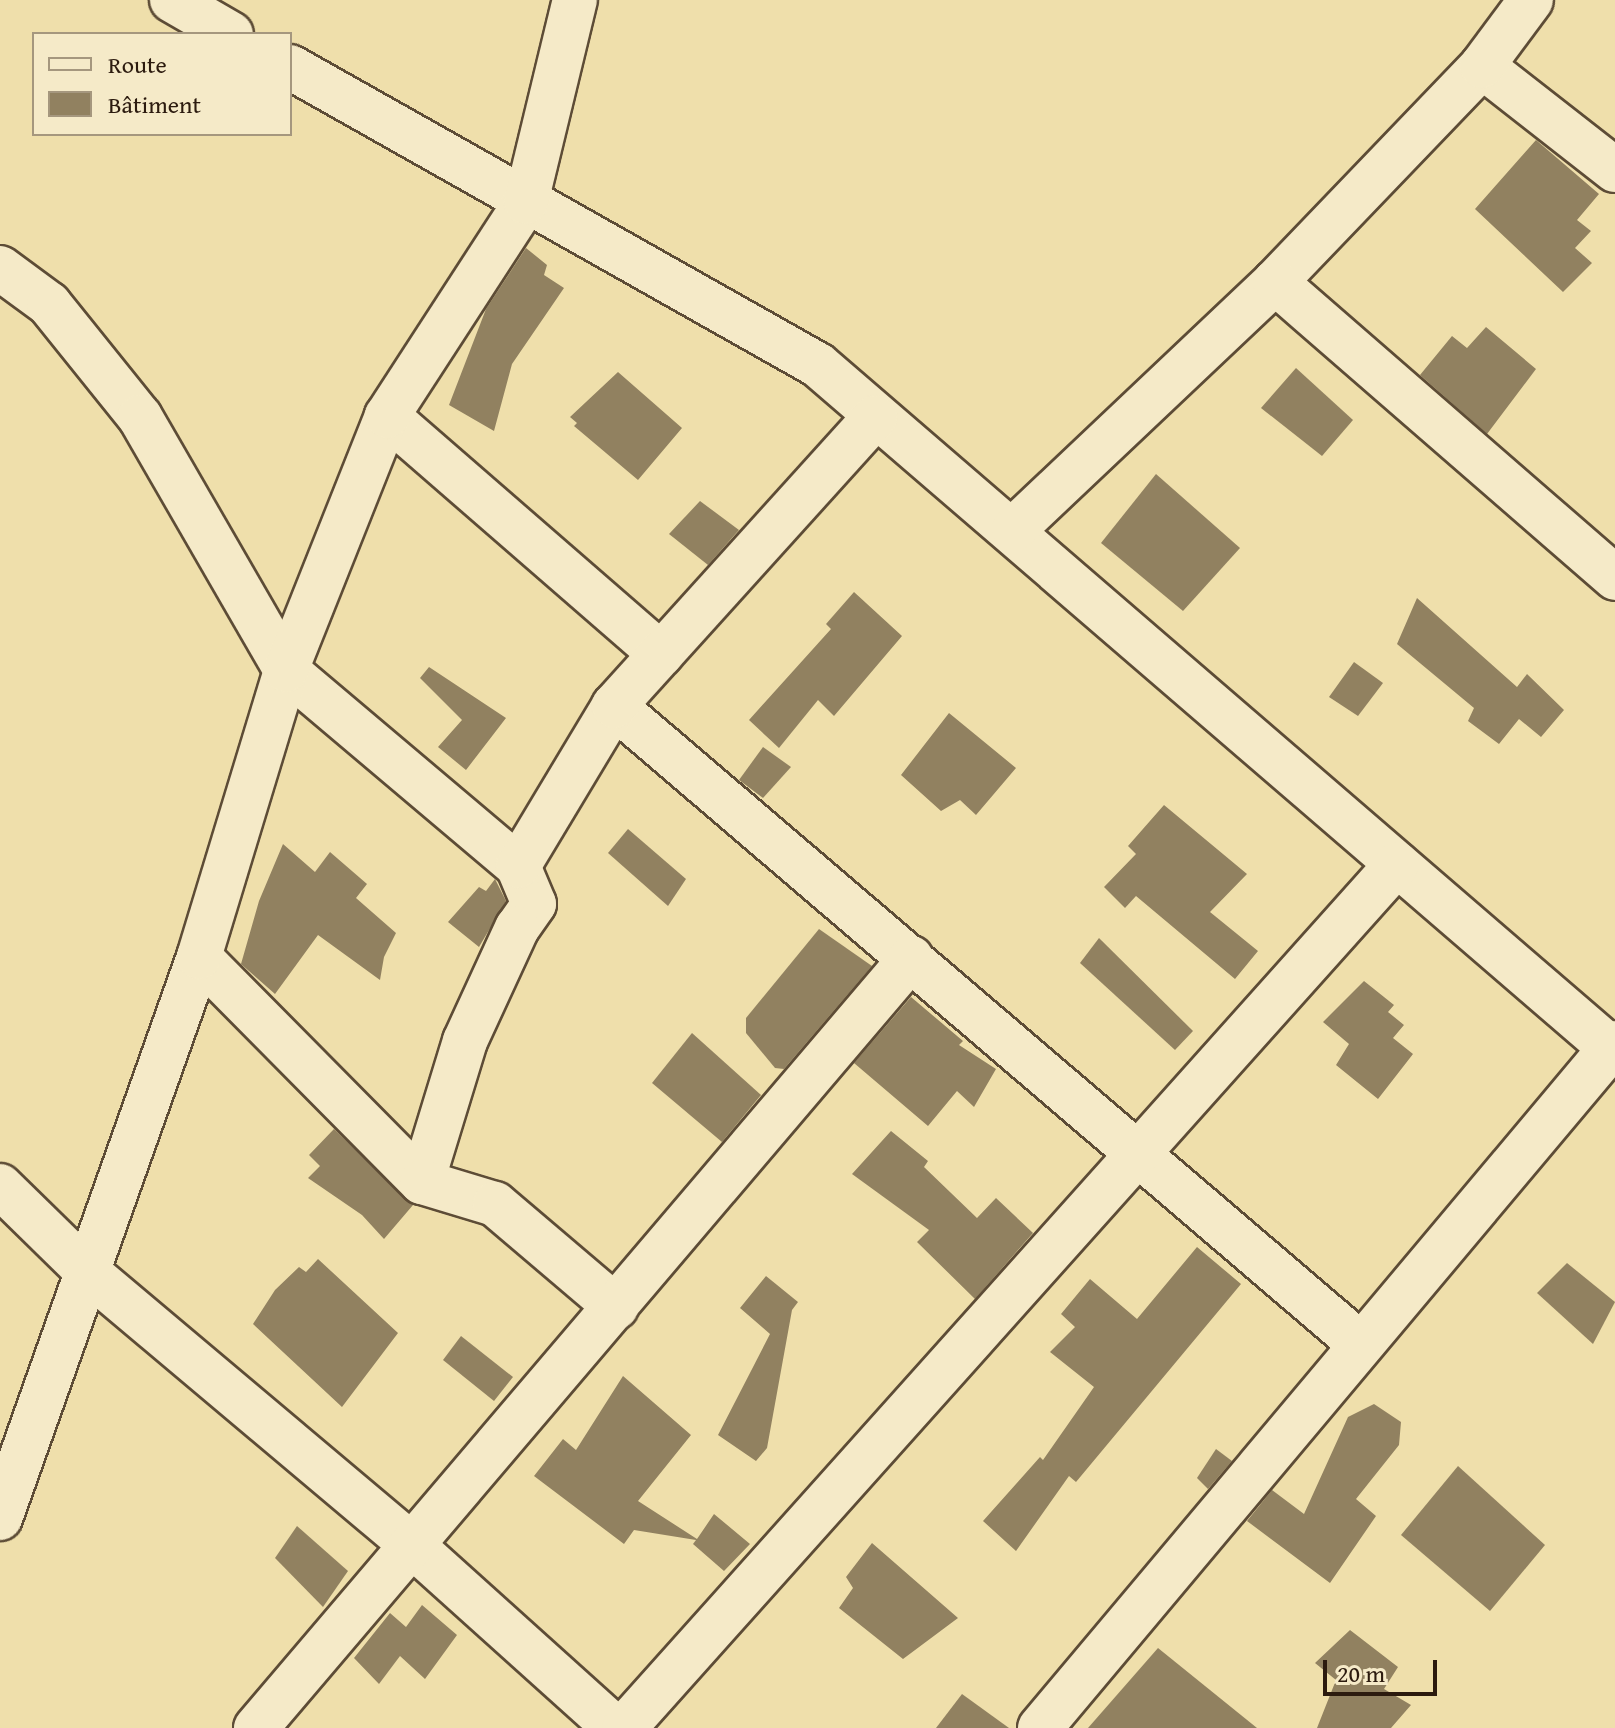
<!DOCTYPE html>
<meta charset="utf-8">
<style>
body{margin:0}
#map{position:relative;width:1615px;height:1728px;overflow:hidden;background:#efdfab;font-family:"Gentium Book Plus",serif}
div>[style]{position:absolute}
.building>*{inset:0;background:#918160}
.roads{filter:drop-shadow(2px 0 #5d4c36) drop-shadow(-2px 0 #5d4c36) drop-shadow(0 2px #5d4c36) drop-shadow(0 -2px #5d4c36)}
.minor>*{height:44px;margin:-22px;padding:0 22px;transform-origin:22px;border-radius:22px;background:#f5eac8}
span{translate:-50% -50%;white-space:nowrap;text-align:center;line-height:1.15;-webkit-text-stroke:6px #f5eac8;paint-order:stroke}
.legend{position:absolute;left:32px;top:32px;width:260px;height:104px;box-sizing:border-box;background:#f5eac8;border:2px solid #a5977e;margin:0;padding:10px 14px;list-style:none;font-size:24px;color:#2c1b0f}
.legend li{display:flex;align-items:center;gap:16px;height:40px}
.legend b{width:40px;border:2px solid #a5977e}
.scale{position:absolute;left:1323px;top:1660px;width:114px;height:36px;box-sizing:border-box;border:4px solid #2c1b0f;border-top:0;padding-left:10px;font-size:24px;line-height:28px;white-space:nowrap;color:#2c1b0f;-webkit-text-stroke:6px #f5eac8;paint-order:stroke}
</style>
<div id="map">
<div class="building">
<div style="clip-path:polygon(1536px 140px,1599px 194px,1577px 220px,1591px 231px,1575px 248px,1592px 263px,1563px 292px,1475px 209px)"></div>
<div style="clip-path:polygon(526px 248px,547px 265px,544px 275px,564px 288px,512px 364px,494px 431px,449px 405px,486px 309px)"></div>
<div style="clip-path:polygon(1486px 327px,1536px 369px,1487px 434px,1420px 375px,1452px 336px,1467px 348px)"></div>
<div style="clip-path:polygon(1296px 368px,1353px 420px,1322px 456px,1261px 408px)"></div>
<div style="clip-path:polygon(618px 372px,682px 428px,638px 480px,574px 426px,577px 423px,570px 417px)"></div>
<div style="clip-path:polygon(1156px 474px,1240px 548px,1183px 611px,1101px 543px)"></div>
<div style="clip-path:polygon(700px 501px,739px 530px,708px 565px,669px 534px)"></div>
<div style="clip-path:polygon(854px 592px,902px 636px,834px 716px,818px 700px,779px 748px,749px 720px,831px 629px,826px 624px)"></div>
<div style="clip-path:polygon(1417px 598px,1517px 687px,1527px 674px,1564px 710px,1541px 737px,1519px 719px,1499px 744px,1468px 721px,1474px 708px,1397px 644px)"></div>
<div style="clip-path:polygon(1354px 662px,1383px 683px,1358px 716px,1329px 697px)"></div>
<div style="clip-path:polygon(429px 667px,506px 718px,466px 770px,438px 747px,462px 720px,420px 678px)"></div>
<div style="clip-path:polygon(949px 713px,1016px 768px,976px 815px,960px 800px,941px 811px,901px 775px)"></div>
<div style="clip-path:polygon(763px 747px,791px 767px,763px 798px,739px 780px)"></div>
<div style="clip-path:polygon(1164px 805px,1247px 874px,1210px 912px,1258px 951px,1235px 979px,1136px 896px,1125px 908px,1104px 887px,1136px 854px,1128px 846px)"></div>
<div style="clip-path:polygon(628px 829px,686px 879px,668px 906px,608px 853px)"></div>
<div style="clip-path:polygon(283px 844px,315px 872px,330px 852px,367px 884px,356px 898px,396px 933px,384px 957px,380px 980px,318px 935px,275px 994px,241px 964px,259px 901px)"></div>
<div style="clip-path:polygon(495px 879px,506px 901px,479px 947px,448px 922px,479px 887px,486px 891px)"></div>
<div style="clip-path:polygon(819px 929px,872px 966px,784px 1069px,775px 1068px,746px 1033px,746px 1018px)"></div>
<div style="clip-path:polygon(1099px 938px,1193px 1031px,1175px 1050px,1080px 963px)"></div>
<div style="clip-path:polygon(1364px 981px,1394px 1005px,1388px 1012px,1404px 1025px,1393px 1038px,1413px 1054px,1378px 1099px,1336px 1065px,1349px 1044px,1323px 1022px)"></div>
<div style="clip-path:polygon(911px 997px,963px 1041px,959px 1045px,996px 1069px,974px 1107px,957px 1091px,928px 1126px,854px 1063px)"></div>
<div style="clip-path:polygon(692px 1033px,761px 1095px,722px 1142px,652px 1083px)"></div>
<div style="clip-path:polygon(334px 1129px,413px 1205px,384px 1239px,362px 1215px,308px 1178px,320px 1166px,309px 1155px)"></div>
<div style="clip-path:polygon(891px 1131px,928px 1161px,924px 1167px,977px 1218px,996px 1198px,1033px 1233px,975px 1299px,917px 1242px,929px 1230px,852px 1174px)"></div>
<div style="clip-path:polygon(1197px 1247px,1241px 1284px,1076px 1482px,1069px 1476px,1016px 1551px,983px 1521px,1040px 1457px,1043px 1460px,1094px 1387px,1050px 1352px,1075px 1327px,1061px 1314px,1090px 1279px,1137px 1319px)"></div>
<div style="clip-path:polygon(318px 1259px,398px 1333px,342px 1407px,253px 1324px,275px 1290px,299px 1267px,306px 1272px)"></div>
<div style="clip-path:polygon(1567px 1263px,1615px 1302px,1593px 1344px,1537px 1293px)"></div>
<div style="clip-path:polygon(766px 1276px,798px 1302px,792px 1310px,767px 1448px,756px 1461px,718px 1435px,770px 1334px,740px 1308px)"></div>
<div style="clip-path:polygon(461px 1336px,513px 1377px,494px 1401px,443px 1360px)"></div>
<div style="clip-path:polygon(623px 1376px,691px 1435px,638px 1501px,697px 1539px,714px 1514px,750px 1544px,724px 1571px,693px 1544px,696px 1540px,634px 1530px,624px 1544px,534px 1476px,563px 1439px,576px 1450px)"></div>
<div style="clip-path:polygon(1374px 1404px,1401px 1422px,1399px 1445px,1356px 1499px,1376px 1516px,1330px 1583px,1247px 1521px,1272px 1490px,1304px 1514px,1348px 1417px)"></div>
<div style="clip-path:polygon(1216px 1449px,1232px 1461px,1208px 1489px,1197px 1478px)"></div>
<div style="clip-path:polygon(1458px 1466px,1545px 1545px,1490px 1611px,1401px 1535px)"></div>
<div style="clip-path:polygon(297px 1526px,348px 1571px,323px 1607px,275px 1558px)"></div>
<div style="clip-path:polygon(872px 1543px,958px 1618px,903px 1659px,839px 1608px,853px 1588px,846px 1577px)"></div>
<div style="clip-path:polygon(422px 1605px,457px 1635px,425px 1679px,400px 1656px,379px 1684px,354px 1658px,390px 1613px,406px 1627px)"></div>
<div style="clip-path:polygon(1350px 1630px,1398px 1667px,1384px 1689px,1411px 1705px,1391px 1728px,1317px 1728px,1336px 1680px,1315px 1663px)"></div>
<div style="clip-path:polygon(1158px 1648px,1257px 1728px,1088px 1728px)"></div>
<div style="clip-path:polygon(962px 1694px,1009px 1728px,936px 1728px)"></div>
</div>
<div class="roads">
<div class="minor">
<div style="left:172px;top:0;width:68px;rotate:30deg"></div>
<div style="left:1482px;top:66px;width:169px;rotate:38deg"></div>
<div style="left:290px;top:67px;width:606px;rotate:29.44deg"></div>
<div style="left:818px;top:365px;width:1052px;rotate:40.76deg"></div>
<div style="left:0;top:268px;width:61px;rotate:36.3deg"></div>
<div style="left:49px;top:304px;width:145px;rotate:51.2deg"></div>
<div style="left:140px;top:417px;width:292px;rotate:60deg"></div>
<div style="left:286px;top:670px;width:304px;rotate:40.2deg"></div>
<div style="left:518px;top:866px;width:41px;rotate:67.2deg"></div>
<div style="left:534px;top:904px;width:29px;rotate:125deg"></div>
<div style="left:517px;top:928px;width:124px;rotate:114.7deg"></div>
<div style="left:465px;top:1041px;width:147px;rotate:107deg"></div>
<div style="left:1275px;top:282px;width:299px;rotate:-46.2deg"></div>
<div style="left:1482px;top:66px;width:82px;rotate:-53.4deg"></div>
<div style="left:387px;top:416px;width:363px;rotate:41deg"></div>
<div style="left:1014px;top:529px;width:359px;rotate:-43.4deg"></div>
<div style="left:1275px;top:282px;width:451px;rotate:41deg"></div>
<div style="left:614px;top:706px;width:980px;rotate:40.53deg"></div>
<div style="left:518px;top:866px;width:187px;rotate:-59deg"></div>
<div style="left:614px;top:706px;width:389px;rotate:-47.9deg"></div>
<div style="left:199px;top:957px;width:317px;rotate:45.3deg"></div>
<div style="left:422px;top:1182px;width:76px;rotate:16.8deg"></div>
<div style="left:495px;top:1204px;width:159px;rotate:40.4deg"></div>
<div style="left:0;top:1186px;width:126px;rotate:44.4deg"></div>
<div style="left:90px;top:1274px;width:422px;rotate:40.1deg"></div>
<div style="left:413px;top:1546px;width:272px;rotate:42deg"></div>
<div style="left:0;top:1518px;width:595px;rotate:-70.47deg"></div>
<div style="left:199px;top:957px;width:300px;rotate:-73.1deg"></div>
<div style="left:286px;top:670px;width:273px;rotate:-68.3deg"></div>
<div style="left:387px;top:416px;width:255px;rotate:-57deg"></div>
<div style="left:526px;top:202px;width:208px;rotate:-76.4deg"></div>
<div style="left:256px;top:1728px;width:1011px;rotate:-49.61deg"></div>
<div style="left:624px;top:1728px;width:1159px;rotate:-48.18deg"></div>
<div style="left:1040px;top:1728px;width:894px;rotate:-49.99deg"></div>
</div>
</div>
<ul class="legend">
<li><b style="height:10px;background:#f5eac8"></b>Route</li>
<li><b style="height:22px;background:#918160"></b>Bâtiment</li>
</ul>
<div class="scale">20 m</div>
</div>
